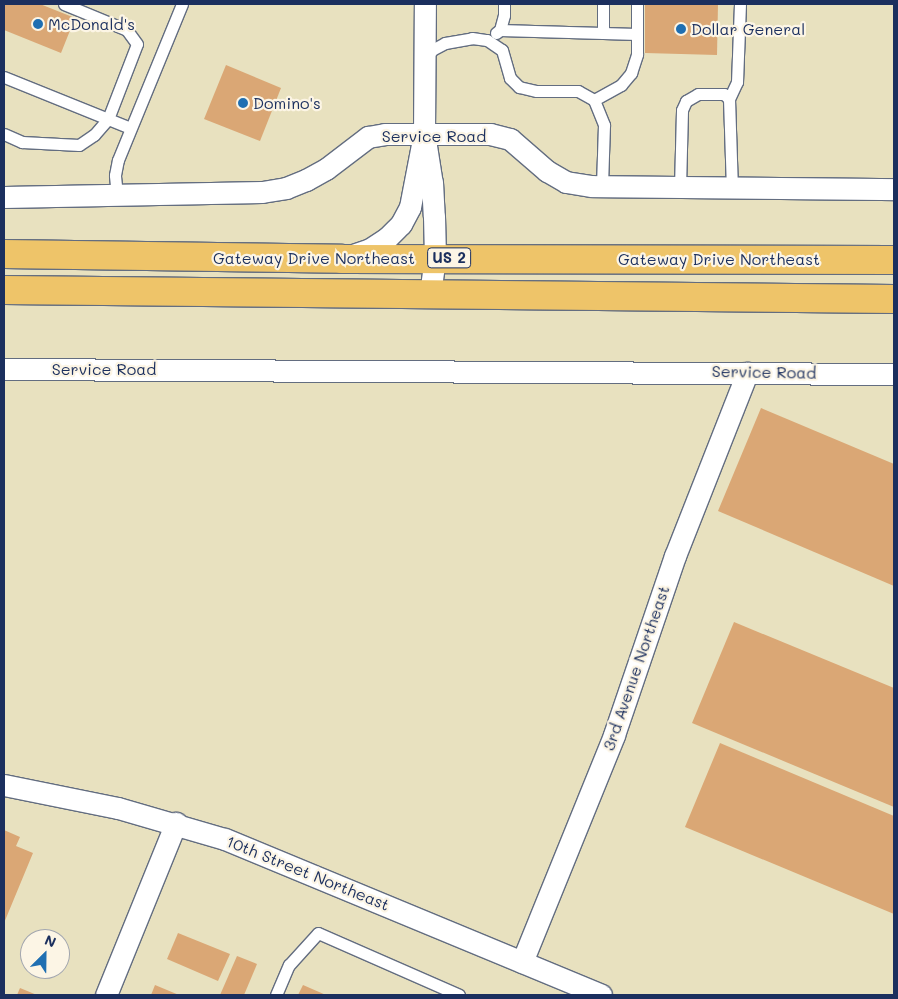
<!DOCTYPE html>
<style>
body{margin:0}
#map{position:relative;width:898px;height:999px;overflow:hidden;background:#e8e1bf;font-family:Mali,sans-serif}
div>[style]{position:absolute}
.building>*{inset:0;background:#daa775}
.roads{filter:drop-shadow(1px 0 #636d80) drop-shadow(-1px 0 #636d80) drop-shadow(0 1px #636d80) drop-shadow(0 -1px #636d80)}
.lane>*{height:11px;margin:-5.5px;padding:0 5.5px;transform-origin:5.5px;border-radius:5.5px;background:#fff}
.street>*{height:21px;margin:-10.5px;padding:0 10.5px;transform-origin:10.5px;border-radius:10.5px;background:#fff}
.highway>*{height:28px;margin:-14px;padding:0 14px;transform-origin:14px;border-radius:14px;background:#eec469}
.dots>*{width:14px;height:14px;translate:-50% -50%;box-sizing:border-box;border:2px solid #fcf5e5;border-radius:50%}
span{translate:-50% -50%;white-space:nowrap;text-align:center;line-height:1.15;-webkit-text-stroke:4.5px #fcf5e5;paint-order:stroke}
.shield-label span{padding:1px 4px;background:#fcf5e5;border:1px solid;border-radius:4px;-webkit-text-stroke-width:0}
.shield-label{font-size:15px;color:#1b2f5e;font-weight:700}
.poi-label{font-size:16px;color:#1b2f5e}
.left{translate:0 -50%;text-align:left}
.street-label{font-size:16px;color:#1b2f5e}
.frame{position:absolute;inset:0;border:5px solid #1b2f5e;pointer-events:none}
.north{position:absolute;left:20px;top:929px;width:50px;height:50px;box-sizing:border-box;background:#fcf5e5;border:1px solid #a2a6af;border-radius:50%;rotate:23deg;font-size:14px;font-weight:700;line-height:20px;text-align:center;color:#1b2f5e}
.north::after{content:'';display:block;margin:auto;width:18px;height:22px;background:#1f6fb2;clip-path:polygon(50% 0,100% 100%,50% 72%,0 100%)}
</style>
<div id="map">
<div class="building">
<div style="clip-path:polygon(4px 4px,40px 4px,75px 18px,61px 53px,4px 30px)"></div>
<div style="clip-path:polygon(645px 4px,718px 4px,717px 55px,645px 53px)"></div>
<div style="clip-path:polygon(226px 65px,281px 88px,260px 141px,204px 119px)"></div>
<div style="clip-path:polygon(761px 408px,894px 464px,894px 586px,718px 511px)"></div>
<div style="clip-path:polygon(734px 622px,894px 688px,894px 807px,692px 723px)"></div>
<div style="clip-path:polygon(720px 743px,894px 816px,894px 914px,685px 827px)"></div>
<div style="clip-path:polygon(4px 830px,20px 837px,16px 846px,33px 853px,4px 923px)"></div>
<div style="clip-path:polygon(178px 933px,230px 954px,218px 981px,167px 959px)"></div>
<div style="clip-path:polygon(237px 956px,257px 964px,244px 995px,220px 995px)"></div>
<div style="clip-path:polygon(155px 985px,179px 995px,151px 995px)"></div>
<div style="clip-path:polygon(303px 985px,326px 995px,298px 995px)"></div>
<div style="clip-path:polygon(20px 988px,37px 995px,17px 995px)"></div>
</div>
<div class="roads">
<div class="lane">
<div style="left:603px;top:4px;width:29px;rotate:90deg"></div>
<div style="left:500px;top:30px;width:137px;rotate:1.7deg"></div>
<div style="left:496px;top:33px;width:5px;rotate:-37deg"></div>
<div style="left:500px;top:30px;width:16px;rotate:-75deg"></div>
<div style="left:504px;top:15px;width:11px;rotate:-90deg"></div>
<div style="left:426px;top:58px;width:10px;rotate:-53deg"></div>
<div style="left:432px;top:50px;width:15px;rotate:-28deg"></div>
<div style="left:445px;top:43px;width:27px;rotate:-10deg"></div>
<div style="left:472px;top:38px;width:15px;rotate:8deg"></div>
<div style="left:487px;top:40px;width:18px;rotate:34deg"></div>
<div style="left:502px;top:50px;width:29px;rotate:74deg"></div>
<div style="left:510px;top:78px;width:13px;rotate:45deg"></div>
<div style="left:519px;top:87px;width:18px;rotate:13deg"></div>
<div style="left:537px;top:91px;width:41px"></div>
<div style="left:578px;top:91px;width:18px;rotate:29deg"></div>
<div style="left:594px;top:100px;width:27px;rotate:68deg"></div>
<div style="left:604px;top:125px;width:61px;rotate:91.9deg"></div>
<div style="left:4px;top:77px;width:136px;rotate:22deg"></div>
<div style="left:729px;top:99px;width:19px;rotate:-65deg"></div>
<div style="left:737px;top:82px;width:78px;rotate:-87.8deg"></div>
<div style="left:594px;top:100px;width:31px;rotate:-29deg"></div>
<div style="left:621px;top:85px;width:16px;rotate:-50deg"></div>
<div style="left:631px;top:73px;width:20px;rotate:-72deg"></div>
<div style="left:637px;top:54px;width:50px;rotate:-90deg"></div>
<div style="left:4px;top:134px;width:20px;rotate:24deg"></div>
<div style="left:22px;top:142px;width:57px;rotate:3deg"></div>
<div style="left:79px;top:145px;width:18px;rotate:-34deg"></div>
<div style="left:94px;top:135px;width:21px;rotate:-49deg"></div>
<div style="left:108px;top:119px;width:80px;rotate:-68.9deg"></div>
<div style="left:137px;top:44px;width:17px;rotate:-126deg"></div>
<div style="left:127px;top:30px;width:68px;rotate:-157.6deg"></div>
<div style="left:680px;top:187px;width:77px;rotate:-88.5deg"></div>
<div style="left:682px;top:110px;width:10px;rotate:-66deg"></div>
<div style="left:686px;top:101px;width:14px;rotate:-30deg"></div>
<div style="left:698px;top:94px;width:26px"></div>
<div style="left:724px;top:94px;width:7px;rotate:45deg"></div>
<div style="left:729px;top:99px;width:89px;rotate:88.1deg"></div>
<div style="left:117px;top:195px;width:20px;rotate:-96deg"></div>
<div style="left:115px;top:175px;width:15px;rotate:-79deg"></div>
<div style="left:118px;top:160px;width:169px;rotate:-67.7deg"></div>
<div style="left:276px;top:995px;width:33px;rotate:-67deg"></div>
<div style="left:289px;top:965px;width:43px;rotate:-47.8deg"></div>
<div style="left:318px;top:933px;width:154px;rotate:23.7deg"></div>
</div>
<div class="street">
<div style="left:426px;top:146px;width:36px;rotate:81deg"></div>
<div style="left:432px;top:182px;width:34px;rotate:87deg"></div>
<div style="left:434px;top:216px;width:42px;rotate:88.6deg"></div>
<div style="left:435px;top:258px;width:35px;rotate:98deg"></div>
<div style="left:4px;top:197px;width:258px;rotate:-1.1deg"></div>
<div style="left:262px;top:192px;width:24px;rotate:-9deg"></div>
<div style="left:286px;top:188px;width:22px;rotate:-22deg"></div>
<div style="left:306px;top:180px;width:23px;rotate:-29deg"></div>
<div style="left:326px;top:169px;width:53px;rotate:-37.3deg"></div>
<div style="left:368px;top:137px;width:17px;rotate:-10deg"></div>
<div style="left:385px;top:134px;width:105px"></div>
<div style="left:490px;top:134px;width:21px;rotate:14deg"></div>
<div style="left:510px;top:139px;width:49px;rotate:40.9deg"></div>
<div style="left:547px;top:171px;width:22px;rotate:30deg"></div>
<div style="left:566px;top:182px;width:26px;rotate:9deg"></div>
<div style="left:592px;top:186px;width:302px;rotate:0.6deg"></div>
<div style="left:350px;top:256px;width:21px;rotate:-19deg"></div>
<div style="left:370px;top:249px;width:20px;rotate:-33deg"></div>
<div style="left:387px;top:238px;width:20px;rotate:-45deg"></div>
<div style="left:401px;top:224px;width:19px;rotate:-62deg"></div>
<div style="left:410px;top:207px;width:74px;rotate:-79.1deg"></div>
<div style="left:424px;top:134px;width:130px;rotate:-89.6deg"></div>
<div style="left:4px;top:369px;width:890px;rotate:0.32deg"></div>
<div style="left:4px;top:785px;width:116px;rotate:11.4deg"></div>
<div style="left:118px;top:808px;width:111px;rotate:16.2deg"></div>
<div style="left:225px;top:839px;width:407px;rotate:22.5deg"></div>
<div style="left:522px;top:962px;width:245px;rotate:-67.9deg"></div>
<div style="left:614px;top:735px;width:189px;rotate:-71.2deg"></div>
<div style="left:675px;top:556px;width:197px;rotate:-68.5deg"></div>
<div style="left:106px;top:995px;width:186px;rotate:-67.9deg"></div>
</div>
<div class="highway">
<div style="left:4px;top:254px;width:338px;rotate:0.8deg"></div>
<div style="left:342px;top:259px;width:552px;rotate:0.1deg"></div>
<div style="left:4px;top:290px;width:890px;rotate:0.58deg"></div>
</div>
</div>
<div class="dots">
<div style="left:38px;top:24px;background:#1f6fb2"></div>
<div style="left:681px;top:29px;background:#1f6fb2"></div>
<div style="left:243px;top:103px;background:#1f6fb2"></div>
</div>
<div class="shield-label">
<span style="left:449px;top:258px">US 2</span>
</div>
<div class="poi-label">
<span class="left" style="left:48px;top:24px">McDonald's</span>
<span class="left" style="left:691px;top:29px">Dollar General</span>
<span class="left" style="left:253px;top:103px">Domino's</span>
</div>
<div class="street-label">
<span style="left:434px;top:136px">Service Road</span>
<span style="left:314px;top:258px">Gateway Drive Northeast</span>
<span style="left:719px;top:259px">Gateway Drive Northeast</span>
<span style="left:104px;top:369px">Service Road</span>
<span style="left:764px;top:372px;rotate:1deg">Service Road</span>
<span style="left:636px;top:668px;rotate:-71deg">3rd Avenue Northeast</span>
<span style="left:308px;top:873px;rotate:22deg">10th Street Northeast</span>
</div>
<div class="frame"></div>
<div class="north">N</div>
</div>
